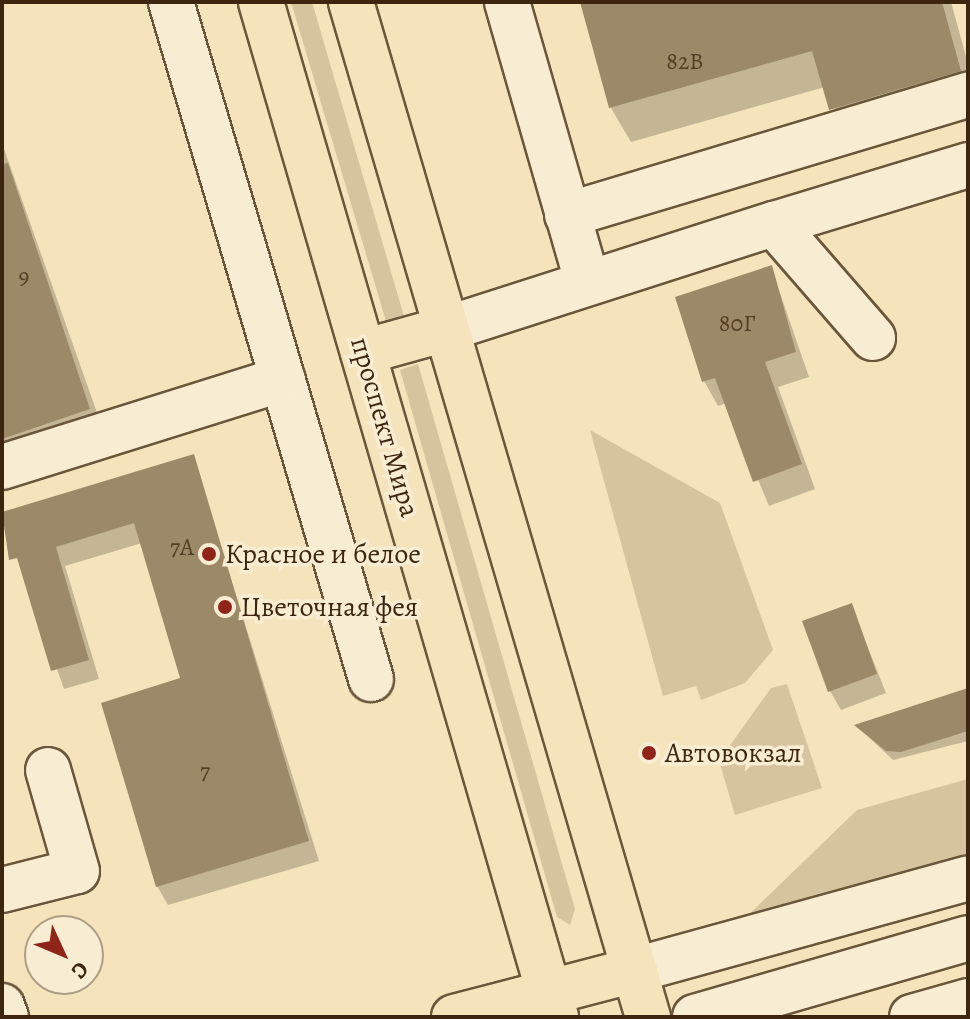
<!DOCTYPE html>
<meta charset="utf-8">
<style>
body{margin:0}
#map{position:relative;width:970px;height:1019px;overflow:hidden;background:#f5e4bb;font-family:Alegreya,serif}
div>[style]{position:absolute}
.green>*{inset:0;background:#d6c49e}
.shadow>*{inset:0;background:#0003}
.building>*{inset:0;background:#9c8968}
.roads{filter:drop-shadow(2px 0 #6a563a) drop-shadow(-2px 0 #6a563a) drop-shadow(0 2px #6a563a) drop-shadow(0 -2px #6a563a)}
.minor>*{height:44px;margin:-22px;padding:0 22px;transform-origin:22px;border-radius:22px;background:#f8edd3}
.major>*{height:44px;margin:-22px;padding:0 22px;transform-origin:22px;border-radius:22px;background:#f5e4bb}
.dots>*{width:22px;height:22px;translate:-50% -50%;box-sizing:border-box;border:4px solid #f8edd3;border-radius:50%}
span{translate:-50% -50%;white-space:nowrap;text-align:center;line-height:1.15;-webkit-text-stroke:7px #f8edd3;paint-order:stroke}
.number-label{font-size:24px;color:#543f25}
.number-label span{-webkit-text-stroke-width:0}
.street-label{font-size:28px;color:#3c260f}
.poi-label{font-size:28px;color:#3c260f}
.left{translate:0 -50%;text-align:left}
.frame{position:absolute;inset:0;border:4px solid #3c260f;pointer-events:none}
.north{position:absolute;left:24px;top:915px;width:80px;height:80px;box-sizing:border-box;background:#f8edd3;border:2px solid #ad9d85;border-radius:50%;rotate:134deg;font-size:22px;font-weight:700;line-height:32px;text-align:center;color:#3c260f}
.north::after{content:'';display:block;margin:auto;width:28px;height:36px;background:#8f2418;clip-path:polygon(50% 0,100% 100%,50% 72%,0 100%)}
</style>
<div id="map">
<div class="green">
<div style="clip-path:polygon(291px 2px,312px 2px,406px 323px,388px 328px)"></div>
<div style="clip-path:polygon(418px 364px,575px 909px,570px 925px,557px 917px,400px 370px)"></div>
<div style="clip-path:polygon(590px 430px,720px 503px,773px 650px,745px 683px,701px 700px,696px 686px,663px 696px)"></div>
<div style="clip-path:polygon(787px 684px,822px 788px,735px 815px,719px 761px,771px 688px)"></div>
<div style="clip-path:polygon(968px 779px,968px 856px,743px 920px,857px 810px)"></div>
</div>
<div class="shadow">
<div style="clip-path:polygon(582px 2px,951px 2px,968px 64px,968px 109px,851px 144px,825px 87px,631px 142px,611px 108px)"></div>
<div style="clip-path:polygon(2px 143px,108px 444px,2px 480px)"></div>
<div style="clip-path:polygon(771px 267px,809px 377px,778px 387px,815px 489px,769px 506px,726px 403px,718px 406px,704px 381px)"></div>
<div style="clip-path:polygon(193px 457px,319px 861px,168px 905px,157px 886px,183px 680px,142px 543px,65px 566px,99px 679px,64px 689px,2px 514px)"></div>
<div style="clip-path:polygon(851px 605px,886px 693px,841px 710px,830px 691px)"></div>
<div style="clip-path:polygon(968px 690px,968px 741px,893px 760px,857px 726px)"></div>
</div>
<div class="building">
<div style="clip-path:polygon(580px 2px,942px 2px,961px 71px,829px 110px,812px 51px,609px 108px)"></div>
<div style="clip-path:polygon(8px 163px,90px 409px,2px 439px,2px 164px)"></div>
<div style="clip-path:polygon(772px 265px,796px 352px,765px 362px,802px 464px,753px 482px,715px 378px,702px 382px,675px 297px)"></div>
<div style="clip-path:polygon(194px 454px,309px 841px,156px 887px,101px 703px,180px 678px,134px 523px,56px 547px,89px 660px,51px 671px,17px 558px,9px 560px,2px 512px)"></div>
<div style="clip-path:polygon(852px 603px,877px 674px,828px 692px,802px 621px)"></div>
<div style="clip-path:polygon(968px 688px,968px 731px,901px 752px,886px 751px,854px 725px)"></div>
</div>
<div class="roads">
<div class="minor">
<div style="left:171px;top:2px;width:706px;rotate:73.54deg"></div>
<div style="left:507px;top:2px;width:290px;rotate:74deg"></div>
<div style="left:567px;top:215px;width:419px;rotate:-16.7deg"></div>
<div style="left:774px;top:224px;width:203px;rotate:-16.9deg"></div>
<div style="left:446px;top:329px;width:344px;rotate:-17.8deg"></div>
<div style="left:774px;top:224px;width:151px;rotate:49deg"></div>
<div style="left:2px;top:467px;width:294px;rotate:-17.4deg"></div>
<div style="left:2px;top:890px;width:77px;rotate:-14.2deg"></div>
<div style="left:77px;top:871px;width:105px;rotate:-106deg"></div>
<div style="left:635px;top:970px;width:345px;rotate:-15.4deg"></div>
<div style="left:2px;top:1006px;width:12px;rotate:70deg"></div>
<div style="left:695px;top:1017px;width:284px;rotate:-16.1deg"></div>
<div style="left:912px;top:1017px;width:58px;rotate:-15.9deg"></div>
</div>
<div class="major">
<div style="left:261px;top:2px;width:1057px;rotate:73.79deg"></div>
<div style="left:351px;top:2px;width:1058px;rotate:73.69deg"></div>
<div style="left:363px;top:352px;width:86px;rotate:-15.5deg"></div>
<div style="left:454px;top:1017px;width:187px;rotate:-14.6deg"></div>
</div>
</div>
<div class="dots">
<div style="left:209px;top:554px;background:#8f2418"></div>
<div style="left:225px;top:607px;background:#8f2418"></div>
<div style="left:649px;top:753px;background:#8f2418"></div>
</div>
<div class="number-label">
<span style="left:685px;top:62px">82В</span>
<span style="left:24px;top:277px">9</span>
<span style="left:737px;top:324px">80Г</span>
<span style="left:182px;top:548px">7А</span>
<span style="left:205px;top:772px">7</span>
</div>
<div class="street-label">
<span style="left:385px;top:427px;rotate:74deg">проспект Мира</span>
</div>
<div class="poi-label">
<span class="left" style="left:225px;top:554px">Красное и белое</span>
<span class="left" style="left:241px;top:607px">Цветочная фея</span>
<span class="left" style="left:665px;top:753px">Автовокзал</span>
</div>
<div class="frame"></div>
<div class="north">С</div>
</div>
